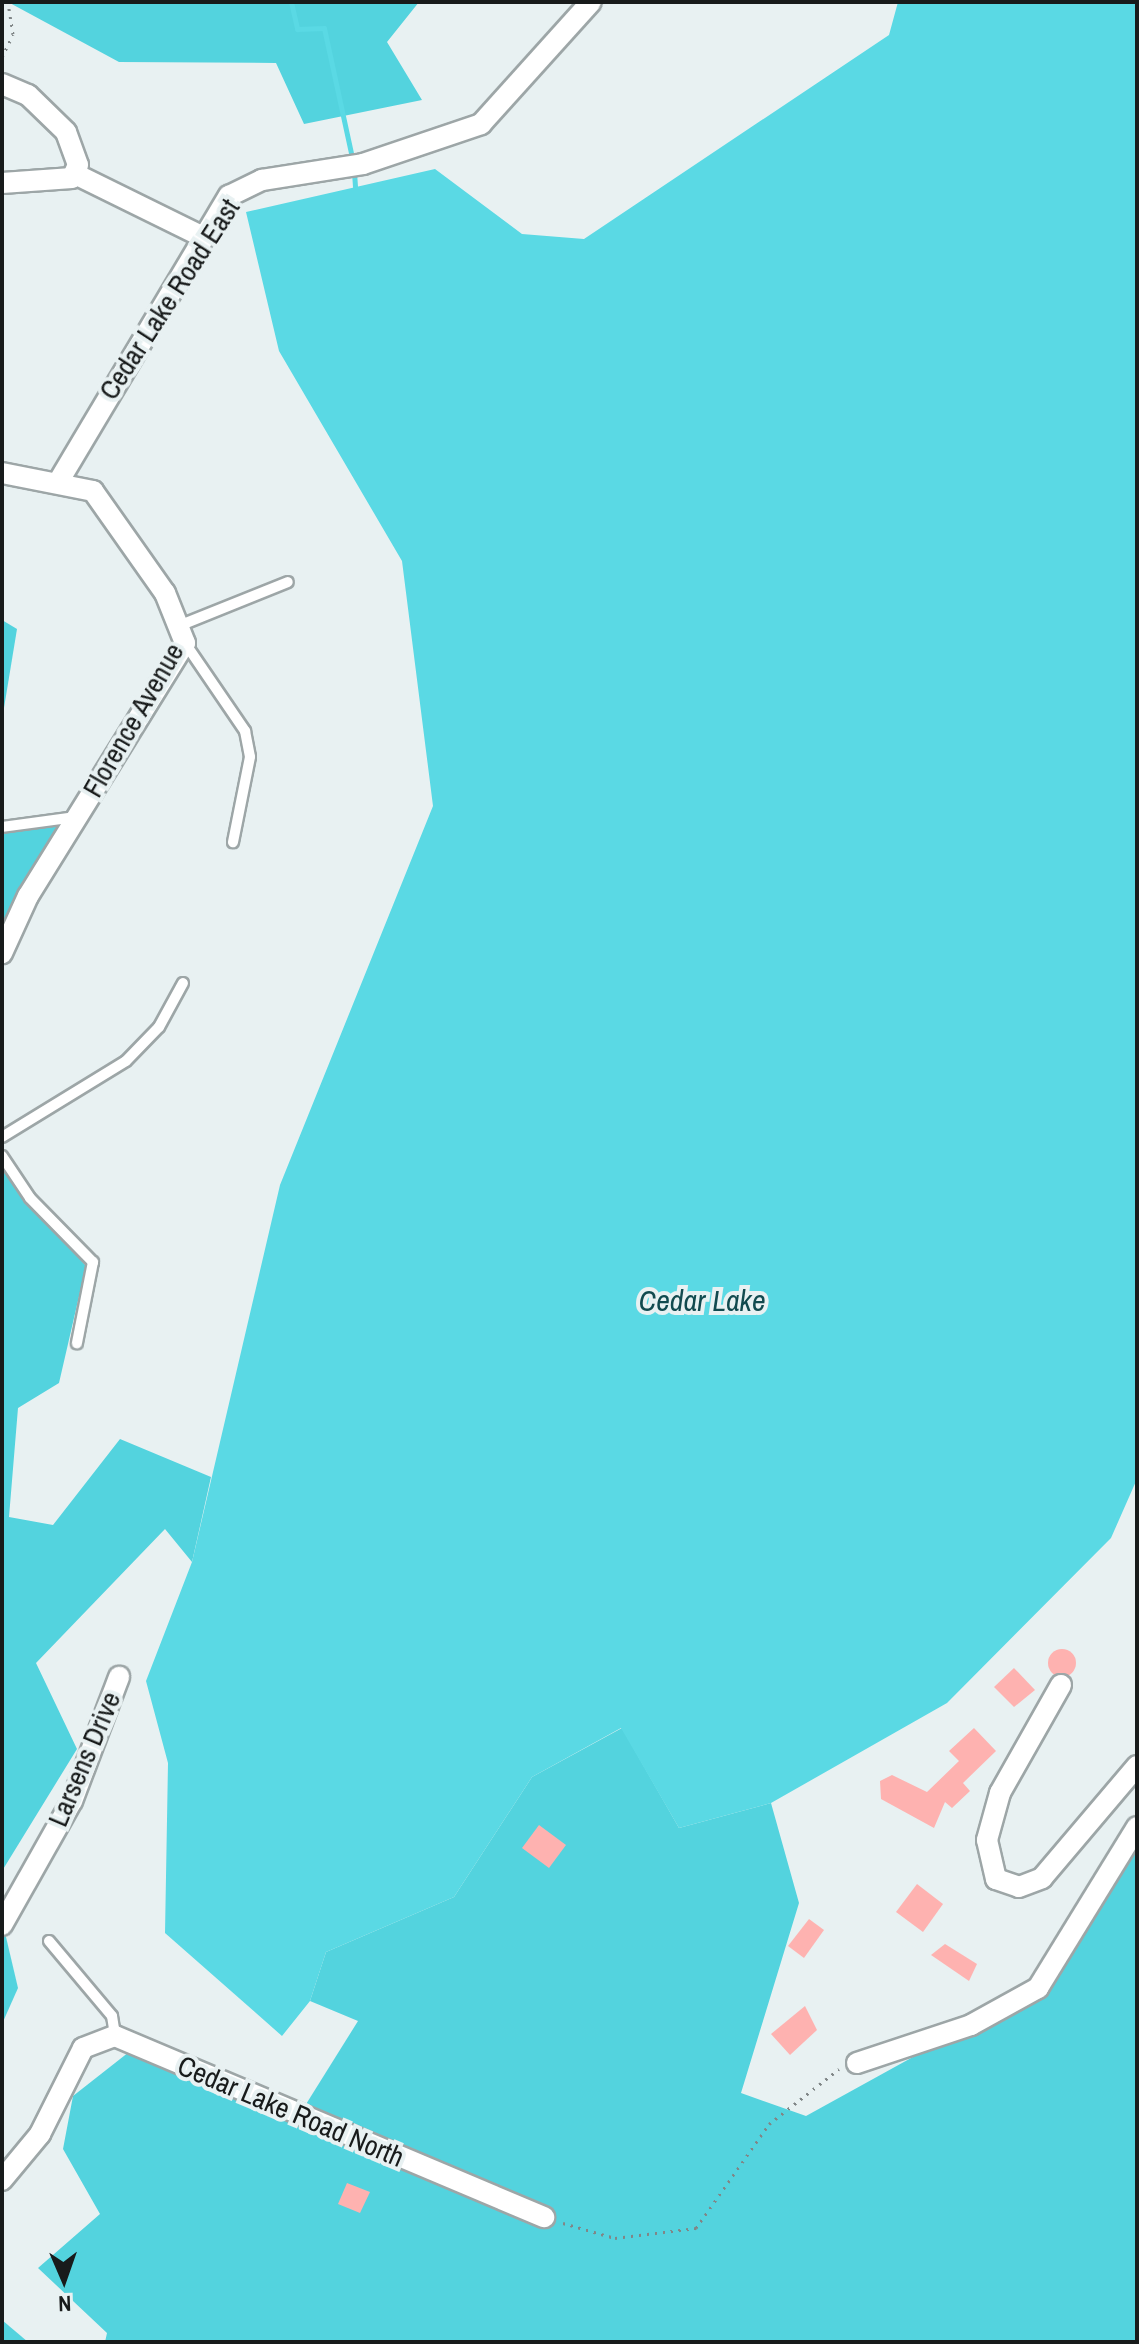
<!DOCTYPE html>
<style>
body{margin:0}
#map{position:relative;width:1139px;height:2344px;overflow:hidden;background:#e8f1f2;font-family:"Archivo Narrow",sans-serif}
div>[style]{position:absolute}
.forest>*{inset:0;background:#53d3de}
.water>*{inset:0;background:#5ad9e4}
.stream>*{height:5px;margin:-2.5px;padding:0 2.5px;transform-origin:2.5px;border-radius:2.5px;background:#5ad9e4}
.building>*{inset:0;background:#feb2b0}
.round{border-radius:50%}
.path>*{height:3px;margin-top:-1.5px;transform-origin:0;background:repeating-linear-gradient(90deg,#808687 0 2px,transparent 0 8px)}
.roads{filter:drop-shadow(2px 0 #9da6a7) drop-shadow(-2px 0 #9da6a7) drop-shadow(0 2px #9da6a7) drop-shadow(0 -2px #9da6a7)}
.service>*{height:10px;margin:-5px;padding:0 5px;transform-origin:5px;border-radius:5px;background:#fff}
.minor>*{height:20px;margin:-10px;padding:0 10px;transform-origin:10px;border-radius:10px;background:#fff}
span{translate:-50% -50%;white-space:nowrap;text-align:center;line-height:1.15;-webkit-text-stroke:8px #e8f1f2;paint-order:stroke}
.street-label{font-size:28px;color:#181b1b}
.water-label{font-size:30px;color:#114a4f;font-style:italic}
.frame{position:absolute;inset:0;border:4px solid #181b1b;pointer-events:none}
.north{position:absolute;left:24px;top:2240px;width:80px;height:80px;-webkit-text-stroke:6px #e8f1f2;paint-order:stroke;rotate:178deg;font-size:22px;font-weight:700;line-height:32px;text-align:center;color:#181b1b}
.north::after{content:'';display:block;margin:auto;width:28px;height:36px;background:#181b1b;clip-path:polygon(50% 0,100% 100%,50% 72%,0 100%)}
</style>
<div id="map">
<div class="forest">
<div style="clip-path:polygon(8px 2px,419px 2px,387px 42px,422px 100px,304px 124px,276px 63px,119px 62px)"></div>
<div style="clip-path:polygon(2px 620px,17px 629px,2px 720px)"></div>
<div style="clip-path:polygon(75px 816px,2px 966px,2px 825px)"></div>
<div style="clip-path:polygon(2px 1159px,11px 1181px,86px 1266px,59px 1383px,18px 1408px,9px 1517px,53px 1525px,120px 1439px,211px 1477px,192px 1562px,165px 1529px,36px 1663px,77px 1749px,2px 1871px)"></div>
<div style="clip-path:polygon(622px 1728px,679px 1828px,771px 1803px,799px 1903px,741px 2093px,806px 2116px,1038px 1988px,1137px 1827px,1137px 2342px,105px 2342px,107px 2333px,38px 2268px,100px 2214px,63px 2149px,73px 2096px,129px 2052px,298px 2117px,358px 2021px,310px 2001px,326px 1952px,454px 1897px,532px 1777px)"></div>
<div style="clip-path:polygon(2px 1920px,18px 1988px,2px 2024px)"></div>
<div style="clip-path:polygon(2px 2320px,28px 2342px,2px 2342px)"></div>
</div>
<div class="water">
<div style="clip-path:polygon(898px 2px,1137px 2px,1137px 1479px,1111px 1538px,947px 1703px,771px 1803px,679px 1828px,621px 1728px,532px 1777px,454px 1897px,326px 1952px,310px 2001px,282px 2036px,165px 1933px,168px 1763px,146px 1681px,192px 1562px,280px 1185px,433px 806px,402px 561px,279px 351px,246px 212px,435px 169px,522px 234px,584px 239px,889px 35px)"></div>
</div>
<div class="stream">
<div style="left:291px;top:2px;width:28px;rotate:77deg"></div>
<div style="left:297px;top:29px;width:27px;rotate:-2deg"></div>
<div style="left:324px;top:28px;width:137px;rotate:77.8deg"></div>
<div style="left:354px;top:172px;width:15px;rotate:86deg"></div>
</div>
<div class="building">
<div class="round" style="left:1048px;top:1649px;width:28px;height:28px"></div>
<div style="clip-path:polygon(1014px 1668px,1035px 1690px,1014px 1707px,994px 1687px)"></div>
<div style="clip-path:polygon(974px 1728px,996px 1751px,963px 1783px,970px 1791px,952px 1808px,945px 1802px,934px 1828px,881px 1799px,880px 1781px,892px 1775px,927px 1792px,959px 1761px,949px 1751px)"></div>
<div style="clip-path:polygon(539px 1825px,566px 1845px,549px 1868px,522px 1848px)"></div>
<div style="clip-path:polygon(917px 1884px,943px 1904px,923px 1932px,896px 1912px)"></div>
<div style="clip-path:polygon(809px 1919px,824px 1930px,804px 1958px,788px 1946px)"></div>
<div style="clip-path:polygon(945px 1944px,977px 1964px,969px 1981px,931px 1955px)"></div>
<div style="clip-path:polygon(805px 2006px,817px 2030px,790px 2055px,771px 2034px)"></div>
<div style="clip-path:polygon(347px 2183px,370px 2192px,360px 2213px,338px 2204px)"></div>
</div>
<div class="path">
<div style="left:2px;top:57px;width:25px;rotate:-64deg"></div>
<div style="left:13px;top:34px;width:32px;rotate:-99deg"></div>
<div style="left:563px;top:2223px;width:54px;rotate:16.1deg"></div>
<div style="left:615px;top:2238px;width:82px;rotate:-7deg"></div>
<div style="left:696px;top:2228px;width:127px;rotate:-54.9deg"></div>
<div style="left:769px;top:2124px;width:89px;rotate:-38.2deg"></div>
</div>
<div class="roads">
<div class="service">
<div style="left:181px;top:625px;width:115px;rotate:-21.9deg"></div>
<div style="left:185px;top:643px;width:107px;rotate:55.7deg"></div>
<div style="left:245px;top:731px;width:26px;rotate:79deg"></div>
<div style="left:250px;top:757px;width:87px;rotate:101.3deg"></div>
<div style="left:2px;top:827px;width:75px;rotate:-7.7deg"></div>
<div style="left:2px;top:1137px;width:145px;rotate:-31.5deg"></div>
<div style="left:126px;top:1061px;width:47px;rotate:-45.9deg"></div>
<div style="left:159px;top:1027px;width:50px;rotate:-61.4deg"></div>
<div style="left:2px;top:1156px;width:50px;rotate:56.3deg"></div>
<div style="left:30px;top:1198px;width:90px;rotate:45.5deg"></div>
<div style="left:93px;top:1262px;width:83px;rotate:101.2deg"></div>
<div style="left:49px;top:1941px;width:98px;rotate:50deg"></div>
<div style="left:112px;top:2016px;width:20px;rotate:81deg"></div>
</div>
<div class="minor">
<div style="left:2px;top:84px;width:28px;rotate:23deg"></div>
<div style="left:28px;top:95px;width:53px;rotate:44.2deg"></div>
<div style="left:66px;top:132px;width:35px;rotate:70deg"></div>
<div style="left:78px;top:165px;width:14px;rotate:115deg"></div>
<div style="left:72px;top:178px;width:70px;rotate:175.9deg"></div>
<div style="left:75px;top:174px;width:143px;rotate:26.2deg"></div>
<div style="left:2px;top:473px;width:93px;rotate:11.2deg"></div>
<div style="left:93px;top:491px;width:125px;rotate:54.8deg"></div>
<div style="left:165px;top:593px;width:54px;rotate:68.2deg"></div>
<div style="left:185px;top:643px;width:298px;rotate:121.8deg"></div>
<div style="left:28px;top:896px;width:63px;rotate:114.5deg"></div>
<div style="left:60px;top:479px;width:330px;rotate:-59.2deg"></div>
<div style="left:229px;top:196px;width:37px;rotate:-26deg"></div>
<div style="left:262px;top:180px;width:102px;rotate:-9deg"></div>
<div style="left:363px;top:164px;width:125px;rotate:-18.7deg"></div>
<div style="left:481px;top:124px;width:164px;rotate:-48deg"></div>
<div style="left:1061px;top:1685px;width:124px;rotate:119.5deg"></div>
<div style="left:1000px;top:1793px;width:49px;rotate:105.5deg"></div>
<div style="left:987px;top:1840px;width:40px;rotate:77deg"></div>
<div style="left:996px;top:1879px;width:24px;rotate:19deg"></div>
<div style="left:1019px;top:1887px;width:25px;rotate:-21deg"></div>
<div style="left:1042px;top:1878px;width:147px;rotate:-49.7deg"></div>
<div style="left:2px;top:1925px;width:142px;rotate:-60.6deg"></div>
<div style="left:72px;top:1801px;width:133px;rotate:-69.2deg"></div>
<div style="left:857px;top:2063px;width:120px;rotate:-18.4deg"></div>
<div style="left:971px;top:2025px;width:77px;rotate:-28.9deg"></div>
<div style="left:1038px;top:1988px;width:189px;rotate:-58.4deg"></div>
<div style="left:2px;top:2180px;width:60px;rotate:-50.4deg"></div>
<div style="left:40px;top:2134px;width:96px;rotate:-63.4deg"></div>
<div style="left:83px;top:2048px;width:34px;rotate:-21deg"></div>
<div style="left:115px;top:2036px;width:466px;rotate:22.9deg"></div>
</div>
</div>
<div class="street-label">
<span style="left:169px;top:299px;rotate:-57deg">Cedar Lake Road East</span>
<span style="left:133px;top:720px;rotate:-60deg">Florence Avenue</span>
<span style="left:84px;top:1759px;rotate:-67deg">Larsens Drive</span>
<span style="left:291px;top:2111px;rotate:23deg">Cedar Lake Road North</span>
</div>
<div class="water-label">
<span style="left:702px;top:1300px">Cedar Lake</span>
</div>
<div class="frame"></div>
<div class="north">N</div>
</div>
